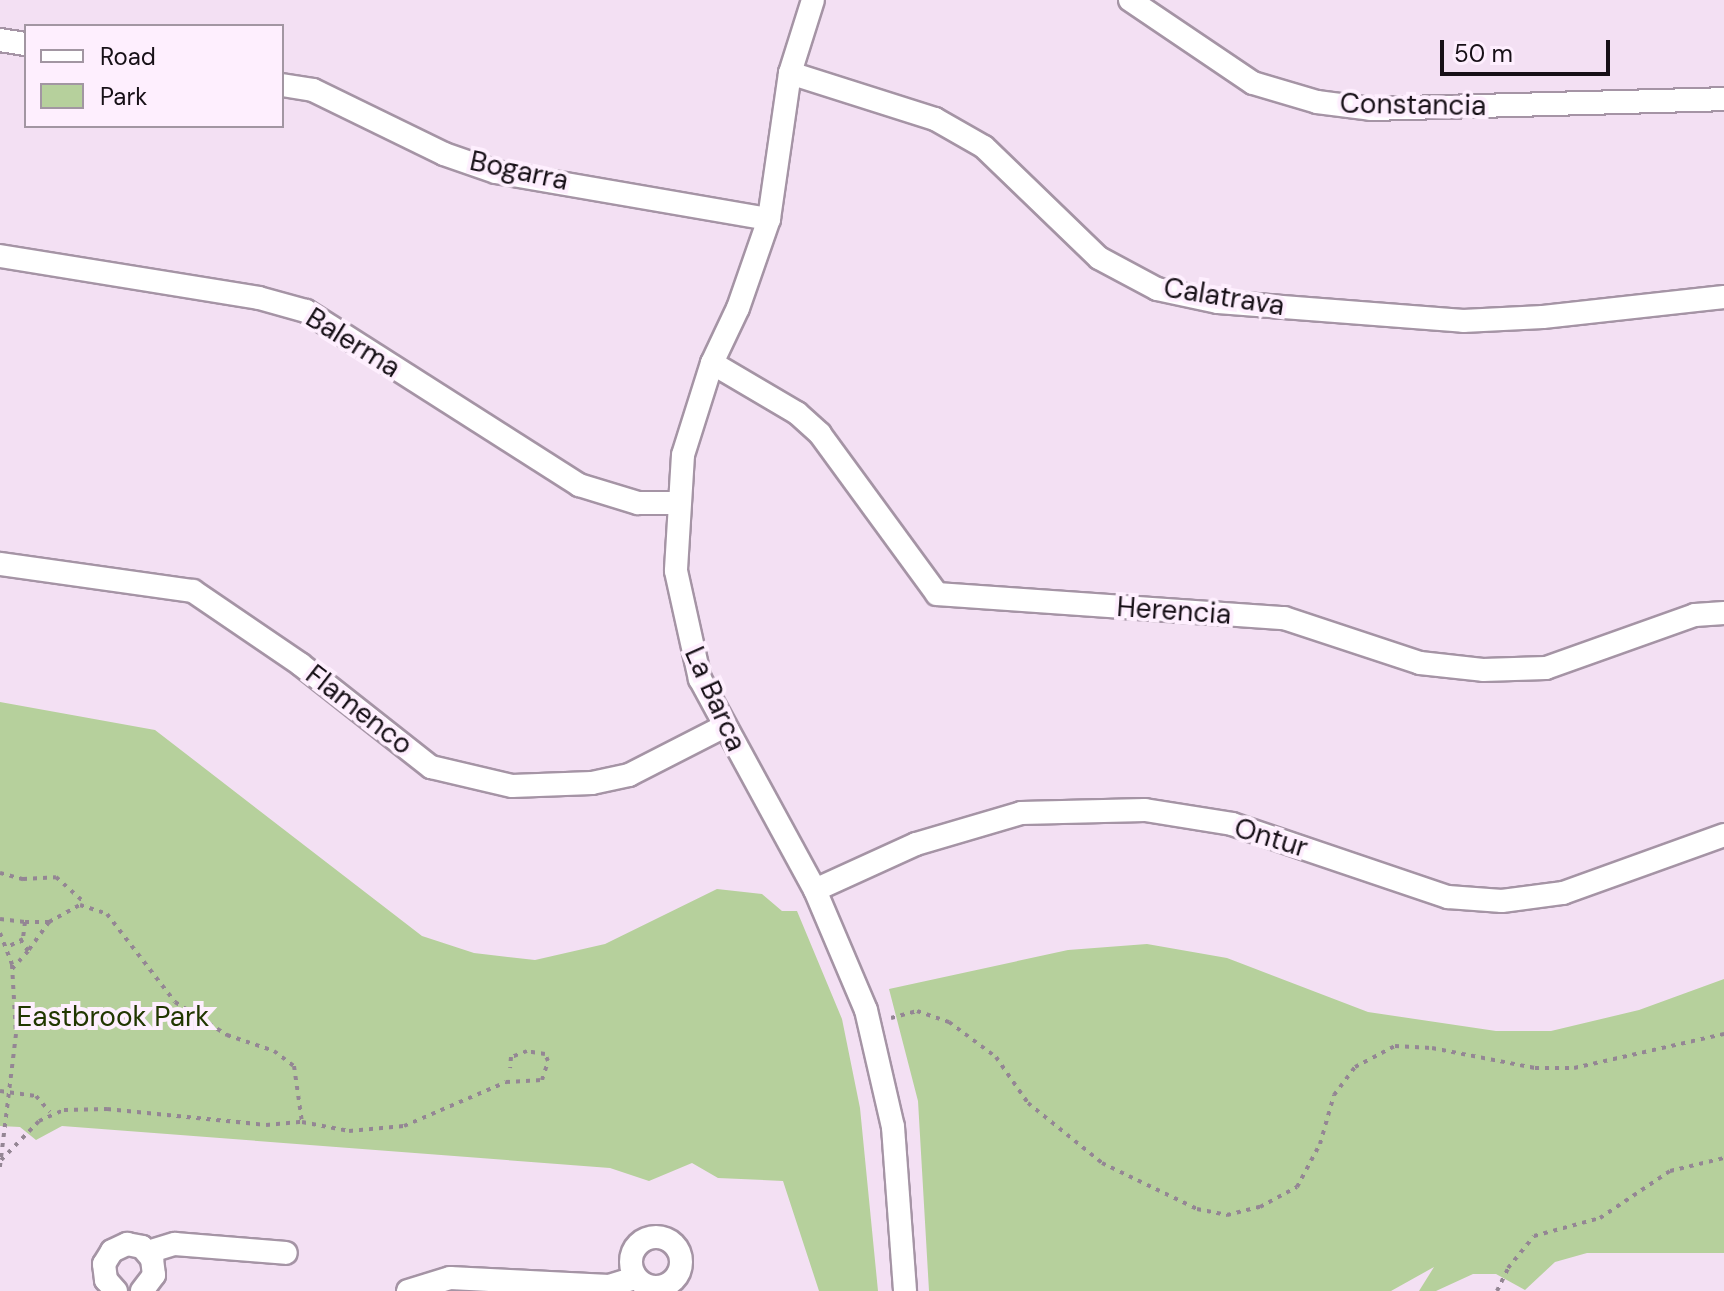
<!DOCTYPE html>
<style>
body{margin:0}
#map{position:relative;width:1724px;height:1291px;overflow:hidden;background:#f3e0f3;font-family:"DM Sans",sans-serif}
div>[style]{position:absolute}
.green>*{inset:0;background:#b6d09c}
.path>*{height:4px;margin-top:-2px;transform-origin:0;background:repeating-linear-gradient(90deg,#948694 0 4px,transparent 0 10px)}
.roads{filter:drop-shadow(2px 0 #a594a5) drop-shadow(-2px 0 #a594a5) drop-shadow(0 2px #a594a5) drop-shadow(0 -2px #a594a5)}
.minor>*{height:22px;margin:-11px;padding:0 11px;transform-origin:11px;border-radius:11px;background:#fff}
.minor>.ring{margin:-11px;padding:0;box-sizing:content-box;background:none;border:22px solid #fff;border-radius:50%}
span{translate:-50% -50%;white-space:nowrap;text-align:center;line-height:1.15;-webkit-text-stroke:8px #feeffe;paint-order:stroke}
.street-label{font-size:28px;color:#171017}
.park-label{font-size:28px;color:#213700}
.legend{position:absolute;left:24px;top:24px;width:260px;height:104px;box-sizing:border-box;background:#feeffe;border:2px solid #a296a2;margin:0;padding:10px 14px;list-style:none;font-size:24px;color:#171017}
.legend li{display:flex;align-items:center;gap:16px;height:40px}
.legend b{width:40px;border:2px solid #a296a2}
.scale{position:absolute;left:1440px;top:40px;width:170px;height:36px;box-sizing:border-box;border:4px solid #171017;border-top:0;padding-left:10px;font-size:24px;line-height:28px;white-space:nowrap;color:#171017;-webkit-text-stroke:6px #feeffe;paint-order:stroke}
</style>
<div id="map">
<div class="green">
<div style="clip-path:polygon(0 702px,155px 730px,422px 936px,474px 953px,535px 960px,605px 944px,717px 889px,762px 894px,782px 911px,797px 911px,842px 1019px,860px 1108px,878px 1291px,819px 1291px,783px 1181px,718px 1178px,692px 1163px,649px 1181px,610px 1168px,62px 1126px,36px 1140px,20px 1127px,0 1126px)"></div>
<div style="clip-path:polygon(1147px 944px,1227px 958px,1368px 1012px,1496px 1031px,1551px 1031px,1639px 1010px,1724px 979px,1724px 1253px,1587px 1253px,1555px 1262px,1525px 1290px,1496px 1274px,1473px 1274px,1436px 1291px,1419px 1291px,1434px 1267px,1391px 1291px,929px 1291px,918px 1101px,889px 989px,1068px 950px)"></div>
</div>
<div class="path">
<div style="left:0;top:873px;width:24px;rotate:15deg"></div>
<div style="left:23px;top:879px;width:33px;rotate:-3deg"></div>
<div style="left:56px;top:877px;width:40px;rotate:42deg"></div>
<div style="left:0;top:919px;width:25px;rotate:7deg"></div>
<div style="left:25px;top:922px;width:17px;rotate:97deg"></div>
<div style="left:23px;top:939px;width:18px;rotate:153deg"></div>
<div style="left:25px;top:922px;width:24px"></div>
<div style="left:49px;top:922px;width:36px;rotate:126deg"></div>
<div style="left:49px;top:922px;width:35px;rotate:-29deg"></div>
<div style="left:80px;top:905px;width:28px;rotate:18deg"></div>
<div style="left:107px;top:914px;width:111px;rotate:52.3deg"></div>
<div style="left:175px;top:1002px;width:62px;rotate:32.4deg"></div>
<div style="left:227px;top:1035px;width:50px;rotate:18.8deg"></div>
<div style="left:274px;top:1051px;width:25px;rotate:37deg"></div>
<div style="left:294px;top:1066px;width:57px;rotate:81.9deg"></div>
<div style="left:0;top:933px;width:34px;rotate:69deg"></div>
<div style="left:12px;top:965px;width:69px;rotate:86.7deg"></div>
<div style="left:16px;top:1034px;width:134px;rotate:96.9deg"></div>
<div style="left:12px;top:969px;width:24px;rotate:-48deg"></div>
<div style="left:28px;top:951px;width:12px;rotate:-125deg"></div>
<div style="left:891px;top:1018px;width:27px;rotate:-15deg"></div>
<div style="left:917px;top:1011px;width:34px;rotate:19deg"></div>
<div style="left:949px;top:1022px;width:59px;rotate:36.7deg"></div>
<div style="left:996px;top:1057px;width:56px;rotate:55.2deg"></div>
<div style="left:1028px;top:1103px;width:95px;rotate:39deg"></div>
<div style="left:1102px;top:1163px;width:106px;rotate:25.8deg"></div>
<div style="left:1197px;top:1209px;width:31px;rotate:11deg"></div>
<div style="left:1227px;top:1215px;width:34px;rotate:-14deg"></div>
<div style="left:1260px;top:1207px;width:42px;rotate:-28.4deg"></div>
<div style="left:1297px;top:1187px;width:49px;rotate:-61.9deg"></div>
<div style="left:1320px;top:1144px;width:51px;rotate:-74.1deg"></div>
<div style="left:1334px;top:1095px;width:35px;rotate:-53deg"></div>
<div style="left:1355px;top:1067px;width:45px;rotate:-27.7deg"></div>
<div style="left:1395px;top:1046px;width:37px;rotate:3deg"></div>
<div style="left:1432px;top:1048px;width:105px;rotate:11deg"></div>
<div style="left:1535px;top:1068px;width:39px"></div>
<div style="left:1574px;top:1068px;width:154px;rotate:-12.8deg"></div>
<div style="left:0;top:1091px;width:36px;rotate:8deg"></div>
<div style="left:36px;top:1096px;width:21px;rotate:49deg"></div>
<div style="left:1px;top:1160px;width:54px;rotate:-45.7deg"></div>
<div style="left:39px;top:1121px;width:27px;rotate:-24deg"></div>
<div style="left:64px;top:1110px;width:43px;rotate:-1.3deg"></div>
<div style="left:107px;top:1109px;width:160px;rotate:5.7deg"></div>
<div style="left:266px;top:1125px;width:36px;rotate:-5deg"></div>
<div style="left:302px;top:1122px;width:48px;rotate:10.8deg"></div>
<div style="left:349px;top:1131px;width:55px;rotate:-5.2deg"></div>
<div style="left:404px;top:1126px;width:111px;rotate:-23.3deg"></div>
<div style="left:506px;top:1082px;width:36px;rotate:-3deg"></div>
<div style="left:542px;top:1080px;width:20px;rotate:-72deg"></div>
<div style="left:548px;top:1061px;width:8px;rotate:-113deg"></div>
<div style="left:545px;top:1054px;width:18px;rotate:-171deg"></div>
<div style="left:527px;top:1051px;width:17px;rotate:159deg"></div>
<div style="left:511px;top:1057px;width:11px;rotate:95deg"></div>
<div style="left:1497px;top:1291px;width:25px;rotate:-64deg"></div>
<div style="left:1508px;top:1268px;width:41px;rotate:-50.9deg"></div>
<div style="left:1534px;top:1236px;width:68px;rotate:-15.3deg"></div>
<div style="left:1600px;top:1218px;width:84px;rotate:-33.9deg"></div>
<div style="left:1670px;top:1171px;width:56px;rotate:-13.5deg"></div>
</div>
<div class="roads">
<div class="minor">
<div style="left:813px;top:0;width:77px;rotate:107.5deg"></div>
<div style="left:790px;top:73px;width:148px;rotate:98.2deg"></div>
<div style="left:769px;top:219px;width:94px;rotate:109.2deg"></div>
<div style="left:738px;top:308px;width:61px;rotate:115.3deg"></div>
<div style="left:712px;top:363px;width:96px;rotate:107.5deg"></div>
<div style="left:683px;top:455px;width:116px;rotate:93.5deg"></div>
<div style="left:676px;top:571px;width:111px;rotate:77.5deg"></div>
<div style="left:700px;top:679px;width:240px;rotate:61.4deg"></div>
<div style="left:815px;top:890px;width:130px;rotate:67deg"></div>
<div style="left:866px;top:1010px;width:120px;rotate:77deg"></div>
<div style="left:893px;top:1127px;width:164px;rotate:85.8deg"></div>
<div style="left:1130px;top:0;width:148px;rotate:34deg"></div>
<div style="left:1253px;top:83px;width:67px;rotate:16.5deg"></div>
<div style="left:1317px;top:102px;width:54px;rotate:7.4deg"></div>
<div style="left:1371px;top:109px;width:353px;rotate:-1.6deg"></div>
<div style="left:0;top:40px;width:26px;rotate:9deg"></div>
<div style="left:790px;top:73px;width:152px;rotate:17.6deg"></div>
<div style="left:935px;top:119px;width:56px;rotate:29.7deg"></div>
<div style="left:984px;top:147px;width:160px;rotate:44deg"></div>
<div style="left:1099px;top:258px;width:66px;rotate:28.1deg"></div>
<div style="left:1157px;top:289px;width:62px;rotate:12deg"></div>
<div style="left:1218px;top:302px;width:246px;rotate:4.4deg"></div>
<div style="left:1463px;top:321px;width:80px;rotate:-2.9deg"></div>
<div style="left:1543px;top:317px;width:182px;rotate:-6.3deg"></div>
<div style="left:282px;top:85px;width:31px;rotate:9deg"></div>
<div style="left:313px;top:90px;width:146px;rotate:26deg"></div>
<div style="left:444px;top:154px;width:55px;rotate:19.1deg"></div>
<div style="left:496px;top:172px;width:277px;rotate:9.8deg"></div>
<div style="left:0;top:256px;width:262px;rotate:9.2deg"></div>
<div style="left:259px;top:298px;width:49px;rotate:15.5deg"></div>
<div style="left:306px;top:311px;width:324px;rotate:32.5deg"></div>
<div style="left:579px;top:485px;width:62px;rotate:17deg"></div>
<div style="left:638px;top:503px;width:39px"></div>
<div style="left:712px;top:363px;width:99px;rotate:30.5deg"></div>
<div style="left:797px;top:413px;width:31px;rotate:42deg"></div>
<div style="left:820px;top:434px;width:198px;rotate:53.8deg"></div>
<div style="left:937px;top:594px;width:348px;rotate:4deg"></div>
<div style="left:1284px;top:618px;width:143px;rotate:18.3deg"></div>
<div style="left:1420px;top:663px;width:63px;rotate:6.3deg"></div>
<div style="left:1483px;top:670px;width:63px;rotate:-1.8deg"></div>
<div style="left:1546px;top:668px;width:158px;rotate:-19.6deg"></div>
<div style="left:1695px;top:615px;width:29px;rotate:-4deg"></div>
<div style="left:0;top:564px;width:195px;rotate:8deg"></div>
<div style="left:193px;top:591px;width:130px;rotate:34.3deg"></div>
<div style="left:300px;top:664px;width:167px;rotate:38.2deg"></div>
<div style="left:431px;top:767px;width:83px;rotate:13.2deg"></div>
<div style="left:512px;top:786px;width:80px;rotate:-2.1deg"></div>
<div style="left:592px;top:783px;width:38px;rotate:-12deg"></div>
<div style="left:629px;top:775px;width:106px;rotate:-27.1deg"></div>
<div style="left:815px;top:890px;width:111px;rotate:-24.5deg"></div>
<div style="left:916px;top:844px;width:109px;rotate:-16.4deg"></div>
<div style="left:1021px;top:813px;width:124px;rotate:-1.4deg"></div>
<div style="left:1145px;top:810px;width:88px;rotate:9.1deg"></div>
<div style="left:1232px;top:824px;width:228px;rotate:18.7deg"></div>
<div style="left:1448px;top:897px;width:54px;rotate:4.2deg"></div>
<div style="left:1502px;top:901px;width:62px;rotate:-7.5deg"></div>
<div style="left:1563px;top:893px;width:171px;rotate:-19.8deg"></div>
<div class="ring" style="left:631px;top:1237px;width:28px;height:28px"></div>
<div style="left:148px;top:1252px;width:28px;rotate:-17deg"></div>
<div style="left:175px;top:1244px;width:111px;rotate:4.6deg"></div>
<div style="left:116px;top:1291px;width:15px;rotate:-132deg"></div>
<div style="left:106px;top:1280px;width:16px;rotate:-97deg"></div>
<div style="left:104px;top:1264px;width:15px;rotate:-58deg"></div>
<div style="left:112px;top:1251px;width:17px;rotate:-25deg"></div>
<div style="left:127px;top:1244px;width:15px;rotate:11deg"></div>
<div style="left:142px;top:1247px;width:16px;rotate:50deg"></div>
<div style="left:152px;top:1259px;width:16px;rotate:83deg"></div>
<div style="left:154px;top:1275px;width:20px;rotate:127deg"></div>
<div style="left:408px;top:1291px;width:44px;rotate:-17.2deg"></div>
<div style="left:450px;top:1278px;width:159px;rotate:2.9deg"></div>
<div style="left:609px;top:1286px;width:28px;rotate:-17deg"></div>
</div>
</div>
<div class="street-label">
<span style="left:1413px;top:105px;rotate:1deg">Constancia</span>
<span style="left:519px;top:171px;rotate:12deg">Bogarra</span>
<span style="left:1224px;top:297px;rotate:9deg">Calatrava</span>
<span style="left:353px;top:343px;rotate:32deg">Balerma</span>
<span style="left:1174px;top:611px;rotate:4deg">Herencia</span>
<span style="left:715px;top:699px;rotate:66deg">La Barca</span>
<span style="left:359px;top:710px;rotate:38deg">Flamenco</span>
<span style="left:1271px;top:838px;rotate:17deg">Ontur</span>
</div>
<div class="park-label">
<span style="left:113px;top:1017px">Eastbrook Park</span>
</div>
<ul class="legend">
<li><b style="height:10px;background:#fff"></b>Road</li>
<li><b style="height:22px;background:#b6d09c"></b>Park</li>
</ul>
<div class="scale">50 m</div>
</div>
